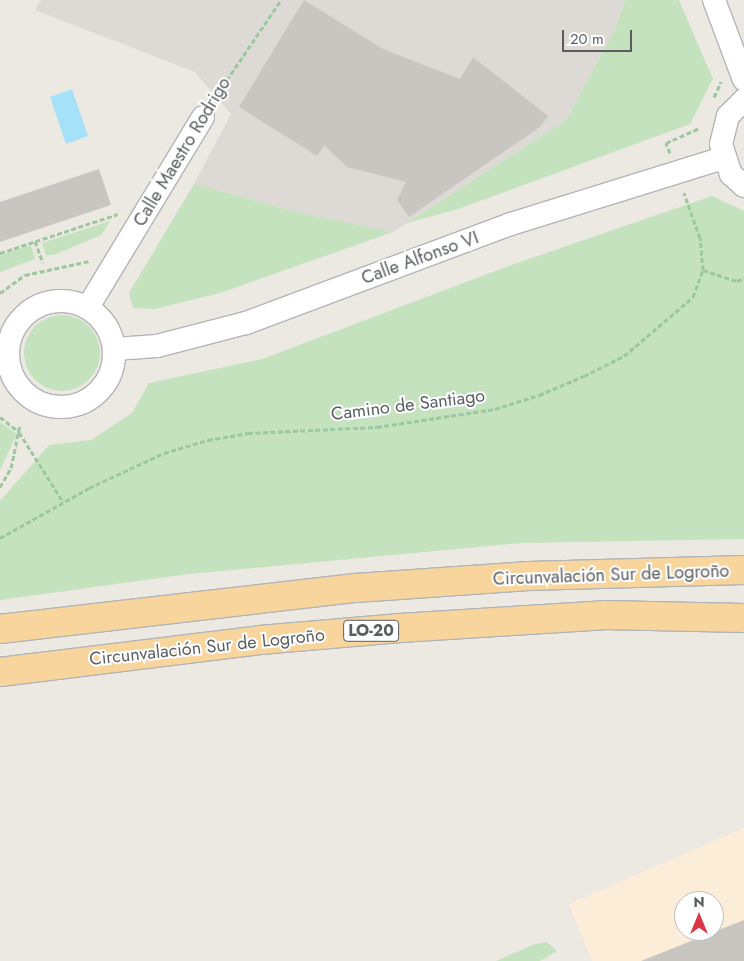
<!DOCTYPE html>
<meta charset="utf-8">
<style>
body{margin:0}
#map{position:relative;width:744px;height:961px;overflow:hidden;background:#ece8e2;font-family:Jost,sans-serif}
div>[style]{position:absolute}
.commercial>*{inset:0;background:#fbedd7}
.industrial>*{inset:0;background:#dddad6}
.green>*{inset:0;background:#c5e2bf}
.round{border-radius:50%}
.water>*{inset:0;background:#a5e1f8}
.building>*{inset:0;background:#c9c5c0}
.path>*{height:3px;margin-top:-1.5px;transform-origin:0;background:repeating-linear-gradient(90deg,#9cc7a1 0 5px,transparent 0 7.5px)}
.roads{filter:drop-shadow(1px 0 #b2b5b8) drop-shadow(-1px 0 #b2b5b8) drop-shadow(0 1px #b2b5b8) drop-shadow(0 -1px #b2b5b8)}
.minor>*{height:22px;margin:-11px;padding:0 11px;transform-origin:11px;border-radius:11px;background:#fff}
.minor>.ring{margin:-11px;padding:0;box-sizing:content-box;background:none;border:22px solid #fff;border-radius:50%}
.trunk>*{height:28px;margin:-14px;padding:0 14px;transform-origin:14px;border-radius:14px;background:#f7d59c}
span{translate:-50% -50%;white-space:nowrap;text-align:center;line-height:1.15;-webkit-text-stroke:4px #fff;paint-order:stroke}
.shield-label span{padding:1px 4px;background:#fff;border:1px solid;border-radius:4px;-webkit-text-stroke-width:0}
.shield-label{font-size:16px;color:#5a5e61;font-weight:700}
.street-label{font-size:18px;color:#5a5e61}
.north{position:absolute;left:674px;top:891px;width:50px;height:50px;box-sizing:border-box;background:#fff;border:1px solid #bdbfc0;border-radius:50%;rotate:0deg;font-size:14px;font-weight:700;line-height:20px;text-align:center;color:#5a5e61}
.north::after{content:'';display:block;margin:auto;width:18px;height:22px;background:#dc3745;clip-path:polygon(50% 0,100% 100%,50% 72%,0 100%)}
.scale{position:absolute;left:562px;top:30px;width:70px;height:22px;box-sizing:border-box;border:2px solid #5a5e61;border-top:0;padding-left:6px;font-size:15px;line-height:18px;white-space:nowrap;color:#5a5e61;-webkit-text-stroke:4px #fff;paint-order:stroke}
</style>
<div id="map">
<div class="commercial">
<div style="clip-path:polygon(evenodd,744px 828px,744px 961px,592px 961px,569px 904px,744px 828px,684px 901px,714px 901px,714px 931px,684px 931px,684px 901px)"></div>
</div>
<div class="industrial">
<div style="clip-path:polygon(41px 0,625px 0,616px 27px,566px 120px,393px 232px,297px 212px,194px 184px,231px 114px,195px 72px,35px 10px)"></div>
</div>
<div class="green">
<div style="clip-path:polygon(625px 0,679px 0,713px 79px,690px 124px,458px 209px,407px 223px,566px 120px,616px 27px)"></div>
<div style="clip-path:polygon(194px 184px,297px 212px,393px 232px,220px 293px,155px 309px,133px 308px,129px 293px)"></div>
<div style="clip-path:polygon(712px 196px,744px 211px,744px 539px,521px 543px,189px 574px,0 600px,0 501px,49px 445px,91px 440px,132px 413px,149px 383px,262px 359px,514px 264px)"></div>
<div style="clip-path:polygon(110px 221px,101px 235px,54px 255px,46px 255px,42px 243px)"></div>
<div style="clip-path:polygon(31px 245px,35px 259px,0 272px,0 255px)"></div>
<div class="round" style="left:24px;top:315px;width:76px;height:76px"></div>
<div style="clip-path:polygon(0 422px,17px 434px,0 470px)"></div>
<div style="clip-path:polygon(547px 942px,557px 951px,540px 961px,496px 961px,535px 944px)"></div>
</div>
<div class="water">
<div style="clip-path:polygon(72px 89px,88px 136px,66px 144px,50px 97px)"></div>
</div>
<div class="building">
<div style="clip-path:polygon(304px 0,383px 49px,460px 79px,473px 57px,548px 116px,540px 127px,409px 217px,397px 200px,406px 182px,347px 167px,324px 145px,317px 156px,239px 107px)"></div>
<div style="clip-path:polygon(99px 169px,111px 205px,0 242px,0 202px)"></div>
<div style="clip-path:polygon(744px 920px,744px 961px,641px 961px)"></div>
</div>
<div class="path">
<div style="left:714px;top:97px;width:17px;rotate:-65deg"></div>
<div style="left:214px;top:99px;width:120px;rotate:-55.9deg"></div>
<div style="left:670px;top:153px;width:11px;rotate:-112deg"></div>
<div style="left:666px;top:143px;width:37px;rotate:-24deg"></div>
<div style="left:35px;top:241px;width:23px;rotate:70deg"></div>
<div style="left:0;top:253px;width:124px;rotate:-18.3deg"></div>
<div style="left:703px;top:270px;width:36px;rotate:18deg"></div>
<div style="left:737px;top:281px;width:8px;rotate:-23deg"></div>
<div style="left:0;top:293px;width:31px;rotate:-36deg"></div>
<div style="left:25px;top:275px;width:66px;rotate:-12.3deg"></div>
<div style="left:0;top:417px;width:24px;rotate:38deg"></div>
<div style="left:19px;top:432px;width:83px;rotate:57.8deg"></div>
<div style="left:0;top:487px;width:22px;rotate:-60deg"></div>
<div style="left:11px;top:468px;width:44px;rotate:-78.2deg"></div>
<div style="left:0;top:538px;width:102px;rotate:-29.3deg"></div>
<div style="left:89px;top:488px;width:83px;rotate:-25deg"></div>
<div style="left:164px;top:453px;width:46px;rotate:-16.5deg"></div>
<div style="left:208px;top:440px;width:41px;rotate:-9.9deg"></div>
<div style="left:248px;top:433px;width:129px;rotate:-2.7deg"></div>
<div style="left:377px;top:427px;width:119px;rotate:-8.7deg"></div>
<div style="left:495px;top:409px;width:46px;rotate:-17.7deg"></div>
<div style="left:539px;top:395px;width:49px;rotate:-22.9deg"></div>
<div style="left:584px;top:376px;width:45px;rotate:-26.6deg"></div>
<div style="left:624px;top:356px;width:91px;rotate:-40.5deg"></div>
<div style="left:693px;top:297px;width:29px;rotate:-70deg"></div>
<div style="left:703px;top:270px;width:32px;rotate:-95deg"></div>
<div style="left:700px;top:238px;width:48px;rotate:-109.6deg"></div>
</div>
<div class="roads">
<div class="minor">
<div style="left:714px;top:0;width:85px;rotate:69.4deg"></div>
<div style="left:744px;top:100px;width:23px;rotate:135deg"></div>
<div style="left:728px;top:116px;width:29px;rotate:104deg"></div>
<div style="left:721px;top:144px;width:32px;rotate:72deg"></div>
<div style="left:731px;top:174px;width:18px;rotate:43deg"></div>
<div class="ring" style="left:8px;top:301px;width:84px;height:84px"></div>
<div style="left:88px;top:307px;width:222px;rotate:-58.8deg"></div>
<div style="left:115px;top:349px;width:42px;rotate:-4.1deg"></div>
<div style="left:157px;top:346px;width:92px;rotate:-14.5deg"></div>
<div style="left:246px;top:323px;width:283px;rotate:-20.5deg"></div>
<div style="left:511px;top:224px;width:222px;rotate:-17.3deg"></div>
</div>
<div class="trunk">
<div style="left:0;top:629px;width:358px;rotate:-6.6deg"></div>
<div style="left:356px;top:588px;width:173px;rotate:-4deg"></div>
<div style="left:529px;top:576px;width:215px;rotate:-1.6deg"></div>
<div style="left:0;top:672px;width:262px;rotate:-7deg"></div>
<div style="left:260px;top:640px;width:141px;rotate:-4.9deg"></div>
<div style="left:400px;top:628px;width:204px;rotate:-3.6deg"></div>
<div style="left:604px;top:615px;width:140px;rotate:1.2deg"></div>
</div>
</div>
<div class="shield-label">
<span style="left:371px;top:631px">LO-20</span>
</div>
<div class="street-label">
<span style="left:182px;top:152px;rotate:-59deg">Calle Maestro Rodrigo</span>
<span style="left:420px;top:258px;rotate:-20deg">Calle Alfonso VI</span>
<span style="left:408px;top:405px;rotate:-7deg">Camino de Santiago</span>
<span style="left:611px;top:575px;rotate:-2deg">Circunvalación Sur de Logroño</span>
<span style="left:207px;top:647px;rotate:-6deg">Circunvalación Sur de Logroño</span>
</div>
<div class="north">N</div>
<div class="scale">20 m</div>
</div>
